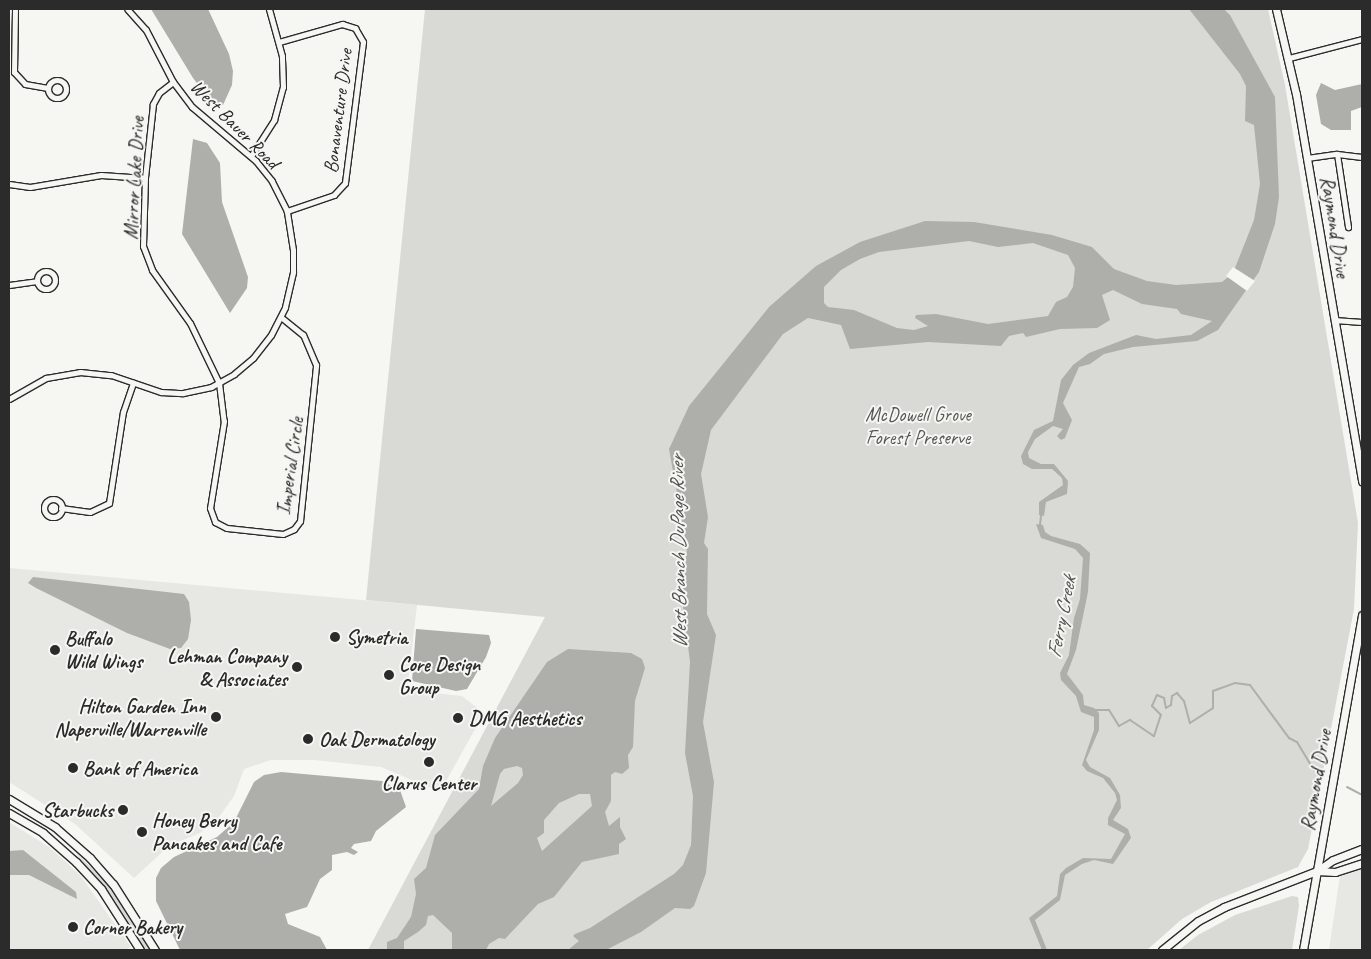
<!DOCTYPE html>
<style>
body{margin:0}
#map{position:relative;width:1371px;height:959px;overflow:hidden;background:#f6f6f2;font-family:Caveat,sans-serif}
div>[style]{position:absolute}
.built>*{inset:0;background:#e7e7e3}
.green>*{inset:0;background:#d9d9d5}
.water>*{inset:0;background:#aeaeab}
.pier>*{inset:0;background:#f6f6f2}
.stream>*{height:2px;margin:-1px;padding:0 1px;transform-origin:1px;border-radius:1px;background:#aeaeab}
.roads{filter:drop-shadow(1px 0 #2b2b2b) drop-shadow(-1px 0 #2b2b2b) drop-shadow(0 1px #2b2b2b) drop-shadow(0 -1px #2b2b2b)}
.street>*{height:5px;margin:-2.5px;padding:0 2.5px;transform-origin:2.5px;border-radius:2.5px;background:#f6f6f2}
.street>.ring{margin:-2.5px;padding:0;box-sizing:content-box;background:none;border:5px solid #f6f6f2;border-radius:50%}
.secondary>*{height:7px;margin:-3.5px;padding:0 3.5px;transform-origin:3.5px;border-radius:3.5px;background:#f6f6f2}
.dots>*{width:14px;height:14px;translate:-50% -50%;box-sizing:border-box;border:2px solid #f6f6f2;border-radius:50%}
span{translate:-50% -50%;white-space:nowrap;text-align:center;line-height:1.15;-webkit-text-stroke:4px #f6f6f2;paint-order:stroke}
.street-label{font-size:20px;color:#2b2b2b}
.park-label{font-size:20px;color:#565656}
.poi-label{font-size:20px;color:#2b2b2b;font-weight:700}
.left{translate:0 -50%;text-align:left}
.right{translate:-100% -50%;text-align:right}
.water-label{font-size:21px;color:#525251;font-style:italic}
.frame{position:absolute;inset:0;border:10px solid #2b2b2b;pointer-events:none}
</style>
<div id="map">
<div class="built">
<div style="clip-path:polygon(9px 568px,417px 605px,407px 690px,462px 696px,484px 713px,440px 792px,381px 767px,314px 760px,271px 760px,244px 769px,234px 796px,219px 817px,200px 833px,170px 845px,134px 878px,75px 824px,9px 782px)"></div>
<div style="clip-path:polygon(9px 822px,49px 847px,80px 875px,131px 947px,125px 950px,9px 950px)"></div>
<div style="clip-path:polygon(1362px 867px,1362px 950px,1329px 950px,1340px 875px)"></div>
</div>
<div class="green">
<div style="clip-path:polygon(425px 9px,1268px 9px,1285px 85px,1358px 523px,1354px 609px,1308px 849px,1298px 867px,1211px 902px,1182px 919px,1147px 950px,368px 950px,545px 617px,366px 600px)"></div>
<div style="clip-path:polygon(74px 851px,109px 885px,151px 950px,145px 950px,105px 888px)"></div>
<div style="clip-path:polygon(1292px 896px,1298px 897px,1299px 906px,1292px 950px,1179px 950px,1198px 935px,1235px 915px)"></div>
</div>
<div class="water">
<div style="clip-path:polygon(151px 9px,208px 9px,229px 54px,233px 71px,232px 85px,223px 105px,214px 106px,193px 78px)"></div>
<div style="clip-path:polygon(evenodd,1189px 9px,1224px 9px,1230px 15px,1275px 97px,1279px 197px,1275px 224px,1259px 272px,1218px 330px,1197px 341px,1133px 347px,1104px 354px,1090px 364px,1079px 367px,1063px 403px,1072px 420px,1065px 438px,1061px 440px,1057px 436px,1063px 429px,1053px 426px,1035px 439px,1028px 452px,1029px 458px,1041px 464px,1054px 464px,1068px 481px,1067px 494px,1046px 502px,1044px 516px,1039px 515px,1039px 502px,1063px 485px,1062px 478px,1052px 469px,1032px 469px,1023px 464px,1021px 456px,1034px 430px,1053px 421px,1061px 380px,1073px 365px,1089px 353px,1136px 335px,1156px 339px,1191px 335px,1212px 321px,1181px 314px,1177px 309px,1142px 304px,1113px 290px,1102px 295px,1110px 320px,1097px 328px,1060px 329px,1026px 337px,1023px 333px,1009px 336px,1001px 346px,928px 342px,850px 349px,841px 325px,808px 318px,783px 334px,711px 430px,701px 474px,708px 517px,704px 543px,708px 549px,707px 614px,716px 635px,703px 722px,714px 782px,706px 873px,694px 906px,690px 909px,675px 908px,641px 932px,606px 950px,568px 950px,579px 941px,573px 936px,575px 934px,590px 928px,674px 874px,683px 865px,691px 845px,693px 796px,685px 753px,690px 662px,682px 599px,687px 548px,669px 449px,689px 406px,769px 307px,816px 266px,860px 242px,925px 221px,974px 222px,1052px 235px,1092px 247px,1114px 269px,1147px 281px,1176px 285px,1222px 282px,1233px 273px,1254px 220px,1260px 184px,1254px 125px,1245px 121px,1246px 86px,1240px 74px,1189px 9px,969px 241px,998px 247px,1033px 243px,1068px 255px,1075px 268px,1073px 287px,1067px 297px,1056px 302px,1048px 316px,988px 324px,936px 314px,916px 315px,915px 318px,928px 326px,914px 330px,897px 328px,854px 310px,828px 307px,824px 303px,824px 287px,841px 270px,860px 259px,879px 252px,969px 241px)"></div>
<div style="clip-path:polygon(1321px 83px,1335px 90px,1362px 84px,1362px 107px,1351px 111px,1351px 130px,1331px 130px,1321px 124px,1316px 95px)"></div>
<div style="clip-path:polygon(193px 139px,207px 143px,220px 163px,222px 202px,248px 277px,247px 288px,230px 313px,182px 234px)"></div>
<div style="clip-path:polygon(1036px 524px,1043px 525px,1045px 532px,1051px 536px,1080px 544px,1090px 553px,1088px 592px,1076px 650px,1067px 674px,1083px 695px,1084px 705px,1094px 708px,1099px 713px,1099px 730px,1086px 760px,1090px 767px,1110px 778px,1120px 795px,1121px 808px,1113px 820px,1128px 829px,1131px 838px,1113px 864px,1094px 860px,1082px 864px,1065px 875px,1060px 900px,1035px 920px,1047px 950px,1042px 950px,1029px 918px,1057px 896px,1060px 874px,1066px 868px,1083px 858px,1111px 859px,1125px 834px,1108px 825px,1108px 818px,1117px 800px,1115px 793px,1103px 778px,1087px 771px,1082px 765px,1094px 730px,1094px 717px,1081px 712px,1076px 696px,1061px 680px,1060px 673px,1069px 655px,1074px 618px,1080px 599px,1083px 558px,1075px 549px,1041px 538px)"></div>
<div style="clip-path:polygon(33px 577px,184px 594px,189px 602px,191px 620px,188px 639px,181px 648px,170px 649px,127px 633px,36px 588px,28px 583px)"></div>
<div style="clip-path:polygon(416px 629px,489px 635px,491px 643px,486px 657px,467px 689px,456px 691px,412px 681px)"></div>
<div style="clip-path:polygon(evenodd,568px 649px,631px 653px,642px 659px,645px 668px,635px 701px,633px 747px,628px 755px,629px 768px,622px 774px,615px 772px,611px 775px,611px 801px,605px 812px,609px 826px,620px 817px,620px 827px,626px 839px,619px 844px,619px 854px,582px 862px,554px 897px,538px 904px,505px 939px,499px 938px,489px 944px,486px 950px,452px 950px,452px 933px,433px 915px,428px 916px,426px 925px,418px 932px,404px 941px,404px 950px,387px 950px,387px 942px,397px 938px,411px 917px,416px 894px,414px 879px,426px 868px,435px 835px,479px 789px,483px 766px,495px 738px,547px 662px,568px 649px,517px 766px,522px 768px,523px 775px,518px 783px,491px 806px,500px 774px,504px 769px,517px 766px,568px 649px,579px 794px,590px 794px,592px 806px,542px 851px,537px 838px,544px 833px,544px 820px,559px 803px,579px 794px)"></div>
<div style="clip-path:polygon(281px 772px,382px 781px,400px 790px,406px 807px,376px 831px,371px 841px,354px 844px,351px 848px,358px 852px,354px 855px,347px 852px,332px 855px,332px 870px,320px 879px,307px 907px,285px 914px,288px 924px,320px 937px,327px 950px,180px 950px,156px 901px,156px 878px,161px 868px,174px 857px,217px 837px,234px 822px,254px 782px,264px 775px)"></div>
<div style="clip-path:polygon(23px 850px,76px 892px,77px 899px,29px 875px,9px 875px,9px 851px)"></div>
</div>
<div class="pier">
<div style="clip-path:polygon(1233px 267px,1255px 281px,1247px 291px,1226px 276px)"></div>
</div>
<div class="stream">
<div style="left:1040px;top:525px;width:10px;rotate:-84deg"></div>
<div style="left:1095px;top:710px;width:14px"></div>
<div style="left:1109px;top:710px;width:19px;rotate:58deg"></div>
<div style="left:1119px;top:726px;width:13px;rotate:-29deg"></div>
<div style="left:1130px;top:720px;width:29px;rotate:34deg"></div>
<div style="left:1154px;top:736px;width:22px;rotate:-72deg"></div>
<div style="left:1161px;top:715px;width:13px;rotate:-135deg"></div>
<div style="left:1152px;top:706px;width:12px;rotate:-66deg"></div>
<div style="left:1157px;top:695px;width:8px;rotate:23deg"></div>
<div style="left:1164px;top:698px;width:10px;rotate:79deg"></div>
<div style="left:1166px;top:708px;width:6px;rotate:-31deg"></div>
<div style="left:1171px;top:705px;width:9px;rotate:-84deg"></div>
<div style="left:1172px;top:696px;width:6px;rotate:-31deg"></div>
<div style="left:1177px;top:693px;width:11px;rotate:49deg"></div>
<div style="left:1184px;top:701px;width:23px;rotate:75deg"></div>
<div style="left:1190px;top:723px;width:27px;rotate:-33deg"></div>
<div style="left:1213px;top:708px;width:17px;rotate:-90deg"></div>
<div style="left:1213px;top:691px;width:23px;rotate:-20deg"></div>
<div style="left:1235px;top:683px;width:15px;rotate:8deg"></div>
<div style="left:1250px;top:685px;width:66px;rotate:53.7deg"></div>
<div style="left:1289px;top:738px;width:9px;rotate:27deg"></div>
<div style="left:1297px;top:742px;width:33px;rotate:59deg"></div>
<div style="left:1347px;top:787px;width:17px;rotate:28deg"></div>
</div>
<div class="roads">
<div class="street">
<div style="left:15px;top:9px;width:63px;rotate:90.9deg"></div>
<div style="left:14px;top:72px;width:16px;rotate:47deg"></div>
<div style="left:25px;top:84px;width:23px;rotate:10deg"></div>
<div style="left:279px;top:42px;width:66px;rotate:-15.9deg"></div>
<div style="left:342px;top:24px;width:14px;rotate:17deg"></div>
<div style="left:355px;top:28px;width:16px;rotate:60deg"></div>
<div style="left:363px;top:42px;width:142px;rotate:97.3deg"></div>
<div style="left:345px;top:183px;width:16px;rotate:133deg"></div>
<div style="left:334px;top:195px;width:50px;rotate:161.2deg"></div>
<div style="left:1289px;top:58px;width:75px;rotate:-14.6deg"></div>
<div class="ring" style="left:48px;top:80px;width:13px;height:13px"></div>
<div style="left:173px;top:82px;width:18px;rotate:142deg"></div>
<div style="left:159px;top:93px;width:13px;rotate:119deg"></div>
<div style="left:153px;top:104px;width:74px;rotate:96.2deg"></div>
<div style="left:145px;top:178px;width:68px;rotate:91.7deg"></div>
<div style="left:143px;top:246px;width:26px;rotate:69deg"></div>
<div style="left:152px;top:270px;width:65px;rotate:54.4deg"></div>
<div style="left:190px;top:323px;width:67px;rotate:64.2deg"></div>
<div style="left:219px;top:383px;width:38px;rotate:83deg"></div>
<div style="left:224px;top:421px;width:88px;rotate:99.1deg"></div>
<div style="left:210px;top:508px;width:15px;rotate:70deg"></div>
<div style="left:215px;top:522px;width:13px;rotate:27deg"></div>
<div style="left:227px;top:528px;width:56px;rotate:6.1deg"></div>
<div style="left:283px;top:534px;width:12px;rotate:-24deg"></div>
<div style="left:294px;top:529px;width:10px;rotate:-53deg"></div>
<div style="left:300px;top:521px;width:157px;rotate:-84.1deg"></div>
<div style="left:316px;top:365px;width:33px;rotate:-113deg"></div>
<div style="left:303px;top:335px;width:28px;rotate:-141deg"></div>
<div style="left:1337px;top:154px;width:74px;rotate:81.4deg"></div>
<div style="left:251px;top:156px;width:43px;rotate:-57.4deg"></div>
<div style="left:274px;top:120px;width:34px;rotate:-75deg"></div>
<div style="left:283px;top:87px;width:31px;rotate:-92deg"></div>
<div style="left:282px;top:56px;width:49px;rotate:-105.5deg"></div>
<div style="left:1307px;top:158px;width:30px;rotate:-8deg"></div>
<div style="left:1337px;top:154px;width:25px;rotate:7deg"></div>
<div style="left:9px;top:184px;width:21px;rotate:8deg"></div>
<div style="left:30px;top:187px;width:72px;rotate:-9.6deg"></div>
<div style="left:101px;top:175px;width:44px;rotate:3.9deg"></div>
<div class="ring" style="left:37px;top:271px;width:13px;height:13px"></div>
<div style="left:9px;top:285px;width:28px;rotate:-8deg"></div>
<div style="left:1334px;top:320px;width:28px;rotate:4deg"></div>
<div style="left:9px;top:399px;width:43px;rotate:-29.6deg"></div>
<div style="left:46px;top:378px;width:35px;rotate:-10deg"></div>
<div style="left:80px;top:372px;width:31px;rotate:6deg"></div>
<div style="left:111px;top:375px;width:53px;rotate:18.8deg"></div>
<div style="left:161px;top:392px;width:22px;rotate:3deg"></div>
<div style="left:183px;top:393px;width:29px;rotate:-12deg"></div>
<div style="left:211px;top:387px;width:26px;rotate:-29deg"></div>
<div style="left:234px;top:374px;width:25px;rotate:-40deg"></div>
<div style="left:253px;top:358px;width:29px;rotate:-52deg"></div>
<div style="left:271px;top:335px;width:31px;rotate:-63deg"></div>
<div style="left:285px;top:307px;width:36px;rotate:-77deg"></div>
<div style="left:293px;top:272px;width:22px;rotate:-90deg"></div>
<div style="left:293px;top:250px;width:39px;rotate:-99deg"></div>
<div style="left:287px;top:211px;width:34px;rotate:-117deg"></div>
<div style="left:272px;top:181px;width:26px;rotate:-129deg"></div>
<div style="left:256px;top:161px;width:84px;rotate:-139.8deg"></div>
<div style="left:192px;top:107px;width:31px;rotate:-127deg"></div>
<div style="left:173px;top:82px;width:59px;rotate:-117.4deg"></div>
<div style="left:146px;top:30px;width:28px;rotate:-132deg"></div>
<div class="ring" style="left:44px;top:499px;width:13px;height:13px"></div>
<div style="left:61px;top:508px;width:29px;rotate:8deg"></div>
<div style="left:90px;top:512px;width:21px;rotate:-25deg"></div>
<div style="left:109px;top:503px;width:92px;rotate:-81.3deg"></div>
<div style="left:123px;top:412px;width:31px;rotate:-71deg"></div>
</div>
<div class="secondary">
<div style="left:1276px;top:9px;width:87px;rotate:76.8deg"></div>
<div style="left:1296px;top:94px;width:393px;rotate:80.3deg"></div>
<div style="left:9px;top:799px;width:54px;rotate:31.3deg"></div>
<div style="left:55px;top:827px;width:47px;rotate:41.5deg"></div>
<div style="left:90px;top:858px;width:35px;rotate:49deg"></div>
<div style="left:113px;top:884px;width:78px;rotate:57.5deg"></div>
<div style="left:9px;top:813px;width:39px;rotate:30deg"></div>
<div style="left:43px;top:833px;width:44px;rotate:41.3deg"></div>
<div style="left:76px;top:862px;width:37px;rotate:47deg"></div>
<div style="left:101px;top:889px;width:72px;rotate:57.4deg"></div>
<div style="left:1317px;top:871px;width:18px;rotate:3deg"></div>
<div style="left:1335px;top:872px;width:28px;rotate:-18deg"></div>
<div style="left:1162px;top:950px;width:46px;rotate:-38.9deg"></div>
<div style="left:1198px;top:921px;width:30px;rotate:-28deg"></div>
<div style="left:1224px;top:907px;width:100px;rotate:-21.2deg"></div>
<div style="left:1317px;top:871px;width:19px;rotate:-35deg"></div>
<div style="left:1333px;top:860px;width:31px;rotate:-21deg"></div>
<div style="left:1303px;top:950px;width:340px;rotate:-80deg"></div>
</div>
</div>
<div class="dots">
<div style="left:335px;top:637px;background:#2b2b2b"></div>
<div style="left:55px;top:650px;background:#2b2b2b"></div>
<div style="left:297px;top:667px;background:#2b2b2b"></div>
<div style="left:389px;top:675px;background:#2b2b2b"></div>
<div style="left:216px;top:717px;background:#2b2b2b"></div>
<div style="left:458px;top:718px;background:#2b2b2b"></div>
<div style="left:308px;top:739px;background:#2b2b2b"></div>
<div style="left:429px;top:762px;background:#2b2b2b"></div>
<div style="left:73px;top:768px;background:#2b2b2b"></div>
<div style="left:123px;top:810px;background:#2b2b2b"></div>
<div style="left:142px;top:832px;background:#2b2b2b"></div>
<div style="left:73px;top:927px;background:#2b2b2b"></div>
</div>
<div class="street-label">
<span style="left:338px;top:111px;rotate:-83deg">Bonaventure Drive</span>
<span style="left:235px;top:124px;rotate:45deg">West Bauer Road</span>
<span style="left:134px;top:178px;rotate:-87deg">Mirror Lake Drive</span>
<span style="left:1335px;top:227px;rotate:81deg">Raymond Drive</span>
<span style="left:290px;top:466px;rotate:-82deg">Imperial Circle</span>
<span style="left:1316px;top:780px;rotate:-80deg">Raymond Drive</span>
</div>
<div class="park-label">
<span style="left:918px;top:426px">McDowell Grove<br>Forest Preserve</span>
</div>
<div class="poi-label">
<span class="left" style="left:346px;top:637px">Symetria</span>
<span class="left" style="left:65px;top:650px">Buffalo<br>Wild Wings</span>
<span class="right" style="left:287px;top:668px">Lehman Company<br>&amp; Associates</span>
<span class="left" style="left:399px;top:676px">Core Design<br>Group</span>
<span class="right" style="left:206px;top:718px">Hilton Garden Inn<br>Naperville/Warrenville</span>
<span class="left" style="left:469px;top:718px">DMG Aesthetics</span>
<span class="left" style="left:319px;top:739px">Oak Dermatology</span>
<span class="left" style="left:83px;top:768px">Bank of America</span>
<span style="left:429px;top:783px">Clarus Center</span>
<span class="right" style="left:113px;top:810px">Starbucks</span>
<span class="left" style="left:152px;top:832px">Honey Berry<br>Pancakes and Cafe</span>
<span class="left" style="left:83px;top:927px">Corner Bakery</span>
</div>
<div class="water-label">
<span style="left:678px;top:552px;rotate:-91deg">West Branch DuPage River</span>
<span style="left:1061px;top:617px;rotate:-79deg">Ferry Creek</span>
</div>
<div class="frame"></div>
</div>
